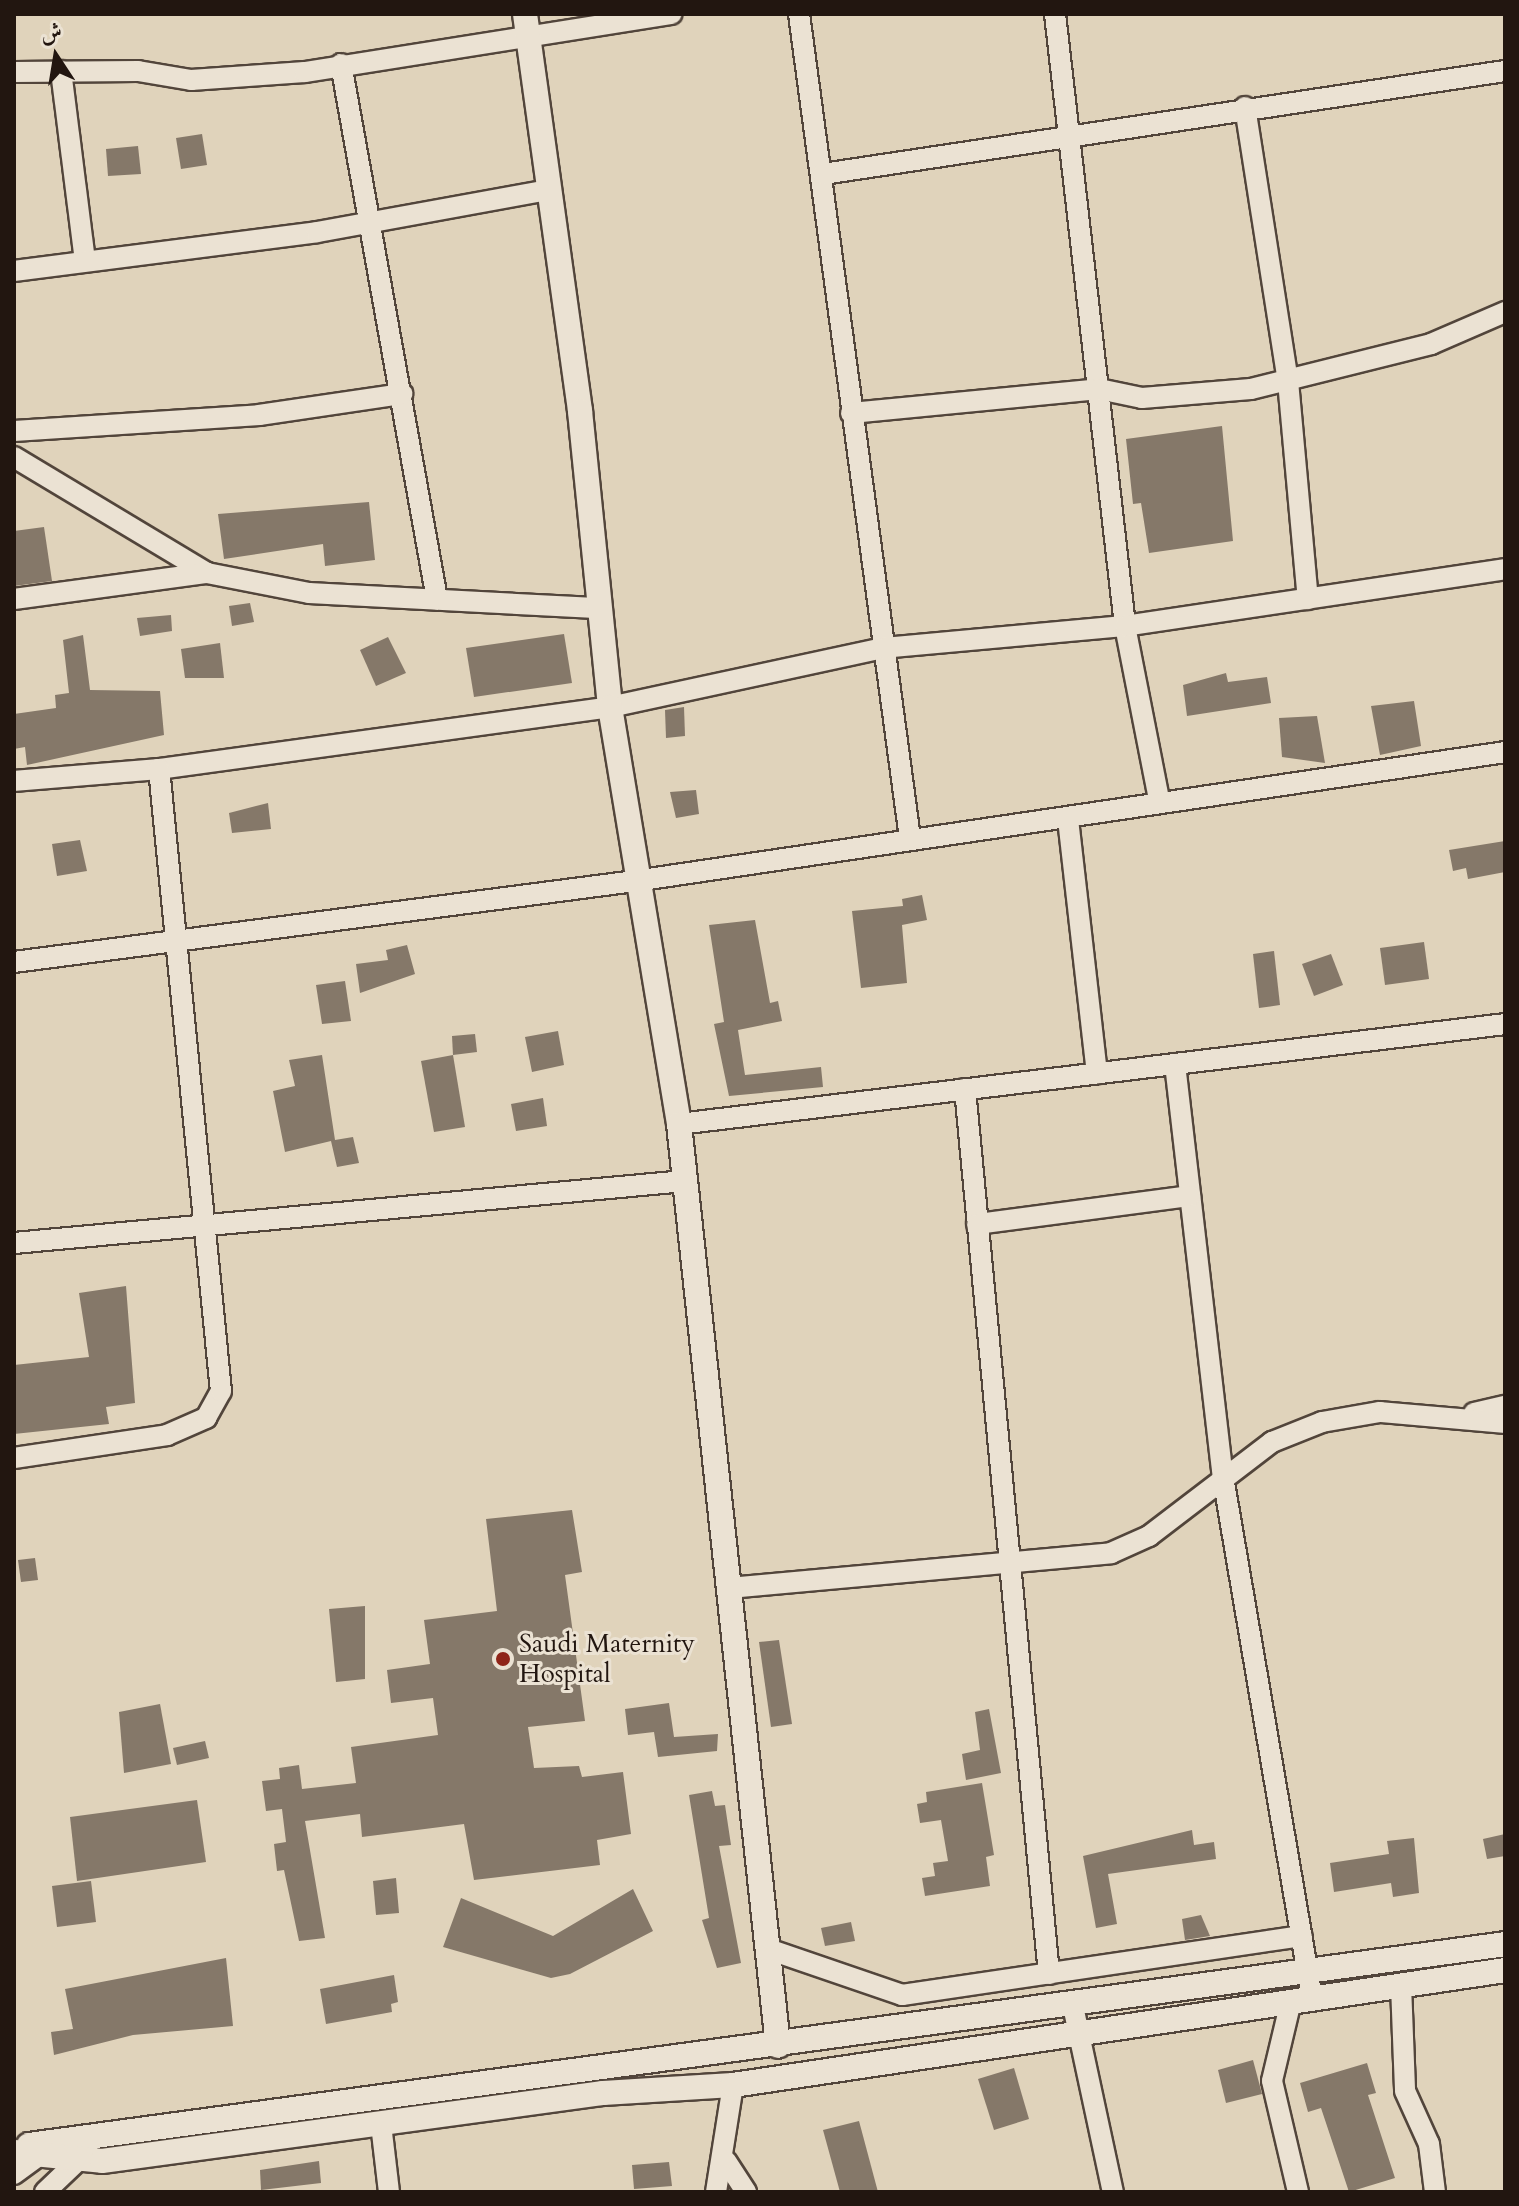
<!DOCTYPE html>
<meta charset="utf-8">
<style>
body{margin:0}
#map{position:relative;width:1519px;height:2206px;overflow:hidden;background:#e0d3bb;font-family:Cardo,Amiri,serif}
div>[style]{position:absolute}
.building>*{inset:0;background:#857869}
.roads{filter:drop-shadow(2px 0 #52453b) drop-shadow(-2px 0 #52453b) drop-shadow(0 2px #52453b) drop-shadow(0 -2px #52453b)}
.minor>*{height:20px;margin:-10px;padding:0 10px;transform-origin:10px;border-radius:10px;background:#ebe2d3}
.tertiary>*{height:24px;margin:-12px;padding:0 12px;transform-origin:12px;border-radius:12px;background:#ebe2d3}
.dots>*{width:22px;height:22px;translate:-50% -50%;box-sizing:border-box;border:4px solid #ebe2d3;border-radius:50%}
span{translate:-50% -50%;white-space:nowrap;text-align:center;line-height:1.15;-webkit-text-stroke:6px #ebe2d3;paint-order:stroke}
.poi-label{font-size:26px;color:#221610}
.left{translate:0 -50%;text-align:left}
.frame{position:absolute;inset:0;border:16px solid #221610;pointer-events:none}
.north{position:absolute;left:16px;top:16px;width:80px;height:80px;-webkit-text-stroke:6px #ebe2d3;paint-order:stroke;rotate:348deg;font-size:22px;font-weight:700;line-height:32px;text-align:center;color:#221610}
.north::after{content:'';display:block;margin:auto;width:28px;height:36px;background:#221610;clip-path:polygon(50% 0,100% 100%,50% 72%,0 100%)}
</style>
<div id="map">
<div class="building">
<div style="clip-path:polygon(202px 134px,207px 165px,181px 169px,176px 138px)"></div>
<div style="clip-path:polygon(138px 146px,141px 174px,108px 176px,106px 149px)"></div>
<div style="clip-path:polygon(1222px 426px,1233px 541px,1149px 553px,1141px 503px,1133px 504px,1126px 439px)"></div>
<div style="clip-path:polygon(369px 502px,375px 560px,325px 566px,323px 544px,224px 559px,218px 514px)"></div>
<div style="clip-path:polygon(44px 527px,52px 581px,14px 586px,14px 531px)"></div>
<div style="clip-path:polygon(250px 603px,254px 622px,232px 626px,229px 606px)"></div>
<div style="clip-path:polygon(171px 615px,172px 631px,140px 636px,137px 618px)"></div>
<div style="clip-path:polygon(564px 634px,572px 683px,474px 697px,466px 648px)"></div>
<div style="clip-path:polygon(83px 635px,90px 690px,160px 691px,164px 735px,27px 765px,25px 747px,14px 749px,14px 714px,56px 708px,55px 695px,69px 693px,63px 640px)"></div>
<div style="clip-path:polygon(388px 637px,406px 673px,376px 686px,360px 650px)"></div>
<div style="clip-path:polygon(220px 643px,224px 678px,185px 678px,181px 649px)"></div>
<div style="clip-path:polygon(1226px 673px,1228px 682px,1267px 677px,1271px 703px,1187px 716px,1183px 685px)"></div>
<div style="clip-path:polygon(1414px 701px,1421px 746px,1380px 755px,1371px 706px)"></div>
<div style="clip-path:polygon(684px 707px,685px 736px,666px 738px,665px 710px)"></div>
<div style="clip-path:polygon(1317px 716px,1325px 763px,1282px 757px,1279px 718px)"></div>
<div style="clip-path:polygon(696px 790px,699px 814px,676px 818px,670px 792px)"></div>
<div style="clip-path:polygon(268px 803px,271px 829px,232px 833px,229px 813px)"></div>
<div style="clip-path:polygon(80px 840px,87px 871px,57px 876px,52px 844px)"></div>
<div style="clip-path:polygon(1505px 841px,1505px 872px,1468px 879px,1466px 868px,1453px 871px,1449px 850px)"></div>
<div style="clip-path:polygon(922px 895px,927px 920px,902px 925px,907px 983px,861px 988px,852px 911px,903px 906px,902px 899px)"></div>
<div style="clip-path:polygon(755px 920px,770px 1003px,778px 1001px,782px 1021px,738px 1030px,745px 1075px,821px 1067px,823px 1087px,729px 1096px,714px 1024px,724px 1022px,709px 925px)"></div>
<div style="clip-path:polygon(1424px 942px,1429px 979px,1385px 985px,1380px 948px)"></div>
<div style="clip-path:polygon(407px 945px,415px 974px,360px 993px,356px 964px,388px 960px,386px 950px)"></div>
<div style="clip-path:polygon(1274px 951px,1280px 1005px,1259px 1008px,1253px 954px)"></div>
<div style="clip-path:polygon(1331px 954px,1343px 985px,1314px 996px,1302px 964px)"></div>
<div style="clip-path:polygon(345px 981px,351px 1021px,322px 1024px,316px 985px)"></div>
<div style="clip-path:polygon(558px 1031px,564px 1065px,532px 1072px,525px 1037px)"></div>
<div style="clip-path:polygon(475px 1034px,477px 1052px,453px 1055px,452px 1036px)"></div>
<div style="clip-path:polygon(322px 1055px,335px 1140px,353px 1137px,359px 1163px,337px 1167px,331px 1141px,285px 1152px,273px 1091px,295px 1086px,289px 1060px)"></div>
<div style="clip-path:polygon(453px 1055px,465px 1127px,434px 1132px,421px 1061px)"></div>
<div style="clip-path:polygon(543px 1098px,547px 1126px,516px 1131px,511px 1104px)"></div>
<div style="clip-path:polygon(126px 1286px,135px 1403px,106px 1407px,109px 1424px,14px 1434px,14px 1365px,89px 1357px,79px 1293px)"></div>
<div style="clip-path:polygon(572px 1510px,582px 1572px,565px 1575px,585px 1721px,528px 1727px,534px 1768px,579px 1766px,582px 1777px,623px 1772px,631px 1834px,597px 1840px,600px 1865px,474px 1880px,464px 1824px,362px 1837px,360px 1814px,305px 1821px,325px 1938px,299px 1941px,284px 1870px,277px 1871px,274px 1844px,286px 1842px,282px 1809px,266px 1811px,262px 1781px,280px 1779px,279px 1768px,299px 1765px,302px 1789px,356px 1783px,351px 1747px,438px 1735px,433px 1698px,391px 1703px,387px 1670px,430px 1664px,424px 1620px,497px 1611px,486px 1519px)"></div>
<div style="clip-path:polygon(35px 1558px,38px 1580px,21px 1582px,18px 1560px)"></div>
<div style="clip-path:polygon(365px 1606px,365px 1679px,336px 1682px,329px 1609px)"></div>
<div style="clip-path:polygon(779px 1640px,792px 1724px,771px 1727px,759px 1642px)"></div>
<div style="clip-path:polygon(669px 1703px,674px 1737px,718px 1734px,717px 1751px,658px 1757px,654px 1732px,628px 1735px,625px 1709px)"></div>
<div style="clip-path:polygon(160px 1704px,171px 1764px,124px 1773px,119px 1712px)"></div>
<div style="clip-path:polygon(989px 1709px,1001px 1773px,966px 1780px,962px 1754px,980px 1750px,975px 1712px)"></div>
<div style="clip-path:polygon(205px 1741px,209px 1758px,177px 1765px,173px 1748px)"></div>
<div style="clip-path:polygon(982px 1783px,994px 1855px,986px 1857px,990px 1886px,925px 1896px,922px 1878px,935px 1876px,933px 1863px,948px 1861px,941px 1820px,920px 1823px,917px 1804px,927px 1802px,926px 1792px)"></div>
<div style="clip-path:polygon(712px 1791px,715px 1806px,725px 1805px,731px 1845px,719px 1846px,741px 1963px,717px 1968px,702px 1920px,709px 1918px,689px 1795px)"></div>
<div style="clip-path:polygon(197px 1800px,206px 1862px,77px 1881px,70px 1817px)"></div>
<div style="clip-path:polygon(1192px 1830px,1194px 1845px,1214px 1842px,1216px 1859px,1108px 1874px,1117px 1924px,1096px 1928px,1083px 1856px)"></div>
<div style="clip-path:polygon(1505px 1834px,1505px 1856px,1487px 1859px,1483px 1839px)"></div>
<div style="clip-path:polygon(1414px 1838px,1419px 1893px,1393px 1897px,1391px 1883px,1334px 1892px,1330px 1863px,1389px 1854px,1387px 1841px)"></div>
<div style="clip-path:polygon(396px 1878px,399px 1913px,376px 1915px,373px 1881px)"></div>
<div style="clip-path:polygon(91px 1881px,96px 1922px,57px 1927px,52px 1886px)"></div>
<div style="clip-path:polygon(633px 1889px,653px 1931px,570px 1974px,551px 1978px,443px 1947px,461px 1898px,553px 1936px)"></div>
<div style="clip-path:polygon(1201px 1915px,1210px 1936px,1185px 1940px,1182px 1919px)"></div>
<div style="clip-path:polygon(851px 1922px,855px 1941px,825px 1946px,821px 1928px)"></div>
<div style="clip-path:polygon(226px 1958px,233px 2026px,133px 2035px,54px 2055px,51px 2032px,73px 2029px,65px 1989px)"></div>
<div style="clip-path:polygon(394px 1975px,398px 2002px,391px 2004px,392px 2012px,326px 2024px,320px 1989px)"></div>
<div style="clip-path:polygon(1253px 2060px,1262px 2094px,1226px 2103px,1218px 2070px)"></div>
<div style="clip-path:polygon(1367px 2063px,1376px 2093px,1368px 2095px,1395px 2178px,1349px 2192px,1321px 2108px,1308px 2112px,1300px 2083px)"></div>
<div style="clip-path:polygon(1014px 2068px,1029px 2119px,994px 2130px,978px 2079px)"></div>
<div style="clip-path:polygon(859px 2121px,878px 2192px,840px 2192px,823px 2130px)"></div>
<div style="clip-path:polygon(319px 2161px,321px 2183px,261px 2190px,260px 2170px)"></div>
<div style="clip-path:polygon(669px 2162px,672px 2186px,634px 2189px,632px 2165px)"></div>
</div>
<div class="roads">
<div class="minor">
<div style="left:799px;top:14px;width:831px;rotate:82.33deg"></div>
<div style="left:1055px;top:14px;width:616px;rotate:83.47deg"></div>
<div style="left:1125px;top:626px;width:177px;rotate:78.9deg"></div>
<div style="left:341px;top:64px;width:544px;rotate:79.83deg"></div>
<div style="left:61px;top:71px;width:191px;rotate:82.8deg"></div>
<div style="left:14px;top:72px;width:124px;rotate:-0.5deg"></div>
<div style="left:138px;top:71px;width:54px;rotate:9.6deg"></div>
<div style="left:191px;top:80px;width:114px;rotate:-4deg"></div>
<div style="left:305px;top:72px;width:371px;rotate:-9deg"></div>
<div style="left:1245px;top:107px;width:277px;rotate:81.1deg"></div>
<div style="left:1288px;top:381px;width:219px;rotate:84.8deg"></div>
<div style="left:823px;top:174px;width:690px;rotate:-8.59deg"></div>
<div style="left:14px;top:271px;width:305px;rotate:-7.3deg"></div>
<div style="left:317px;top:232px;width:236px;rotate:-10.3deg"></div>
<div style="left:851px;top:413px;width:249px;rotate:-5.5deg"></div>
<div style="left:1099px;top:389px;width:44px;rotate:11.8deg"></div>
<div style="left:1142px;top:398px;width:109px;rotate:-4.7deg"></div>
<div style="left:1251px;top:389px;width:186px;rotate:-14deg"></div>
<div style="left:1431px;top:344px;width:81px;rotate:-23.4deg"></div>
<div style="left:14px;top:431px;width:246px;rotate:-3.7deg"></div>
<div style="left:259px;top:415px;width:145px;rotate:-8.4deg"></div>
<div style="left:14px;top:457px;width:225px;rotate:31deg"></div>
<div style="left:207px;top:573px;width:104px;rotate:11.1deg"></div>
<div style="left:309px;top:593px;width:287px;rotate:3deg"></div>
<div style="left:14px;top:599px;width:195px;rotate:-7.7deg"></div>
<div style="left:14px;top:781px;width:145px;rotate:-4.7deg"></div>
<div style="left:159px;top:769px;width:455px;rotate:-7.8deg"></div>
<div style="left:610px;top:707px;width:279px;rotate:-12.2deg"></div>
<div style="left:883px;top:648px;width:243px;rotate:-5.2deg"></div>
<div style="left:1125px;top:626px;width:384px;rotate:-8.5deg"></div>
<div style="left:1068px;top:819px;width:256px;rotate:83.5deg"></div>
<div style="left:14px;top:962px;width:626px;rotate:-7.43deg"></div>
<div style="left:635px;top:881px;width:880px;rotate:-8.43deg"></div>
<div style="left:1175px;top:1064px;width:416px;rotate:83.4deg"></div>
<div style="left:1223px;top:1477px;width:529px;rotate:80.31deg"></div>
<div style="left:965px;top:1089px;width:889px;rotate:84.58deg"></div>
<div style="left:679px;top:1124px;width:832px;rotate:-6.9deg"></div>
<div style="left:977px;top:1224px;width:215px;rotate:-7.5deg"></div>
<div style="left:14px;top:1243px;width:674px;rotate:-5.28deg"></div>
<div style="left:1474px;top:1413px;width:32px;rotate:-13deg"></div>
<div style="left:14px;top:1458px;width:155px;rotate:-8.5deg"></div>
<div style="left:167px;top:1435px;width:43px;rotate:-23.6deg"></div>
<div style="left:206px;top:1418px;width:31px;rotate:-61deg"></div>
<div style="left:221px;top:1391px;width:625px;rotate:-95.69deg"></div>
<div style="left:729px;top:1588px;width:384px;rotate:-5.2deg"></div>
<div style="left:1111px;top:1553px;width:42px;rotate:-24.1deg"></div>
<div style="left:1149px;top:1536px;width:155px;rotate:-37.4deg"></div>
<div style="left:1272px;top:1442px;width:54px;rotate:-21.8deg"></div>
<div style="left:1322px;top:1422px;width:59px;rotate:-9.8deg"></div>
<div style="left:1380px;top:1412px;width:125px;rotate:5deg"></div>
<div style="left:768px;top:1949px;width:142px;rotate:18.9deg"></div>
<div style="left:902px;top:1995px;width:404px;rotate:-8.4deg"></div>
<div style="left:1401px;top:1985px;width:106px;rotate:87.8deg"></div>
<div style="left:1405px;top:2091px;width:58px;rotate:65.6deg"></div>
<div style="left:1429px;top:2144px;width:48px;rotate:82.9deg"></div>
<div style="left:1291px;top:2001px;width:82px;rotate:103.4deg"></div>
<div style="left:1272px;top:2081px;width:114px;rotate:76.8deg"></div>
<div style="left:1073px;top:2006px;width:190px;rotate:77.9deg"></div>
<div style="left:381px;top:2124px;width:68px;rotate:83.3deg"></div>
<div style="left:726px;top:2161px;width:37px;rotate:57deg"></div>
<div style="left:14px;top:2174px;width:42px;rotate:-36.3deg"></div>
<div style="left:45px;top:2192px;width:59px;rotate:-43.6deg"></div>
<div style="left:716px;top:2192px;width:108px;rotate:-81deg"></div>
</div>
<div class="tertiary">
<div style="left:525px;top:14px;width:401px;rotate:82.1deg"></div>
<div style="left:580px;top:411px;width:298px;rotate:84.2deg"></div>
<div style="left:610px;top:707px;width:423px;rotate:80.6deg"></div>
<div style="left:679px;top:1124px;width:927px;rotate:83.87deg"></div>
<div style="left:29px;top:2145px;width:1490px;rotate:-7.75deg"></div>
<div style="left:14px;top:2152px;width:88px;rotate:5.8deg"></div>
<div style="left:102px;top:2161px;width:506px;rotate:-7.73deg"></div>
<div style="left:603px;top:2093px;width:130px;rotate:-3.5deg"></div>
<div style="left:733px;top:2085px;width:781px;rotate:-8.47deg"></div>
</div>
</div>
<div class="dots">
<div style="left:503px;top:1659px;background:#8f2418"></div>
</div>
<div class="poi-label">
<span class="left" style="left:519px;top:1659px">Saudi Maternity<br>Hospital</span>
</div>
<div class="frame"></div>
<div class="north">ش</div>
</div>
